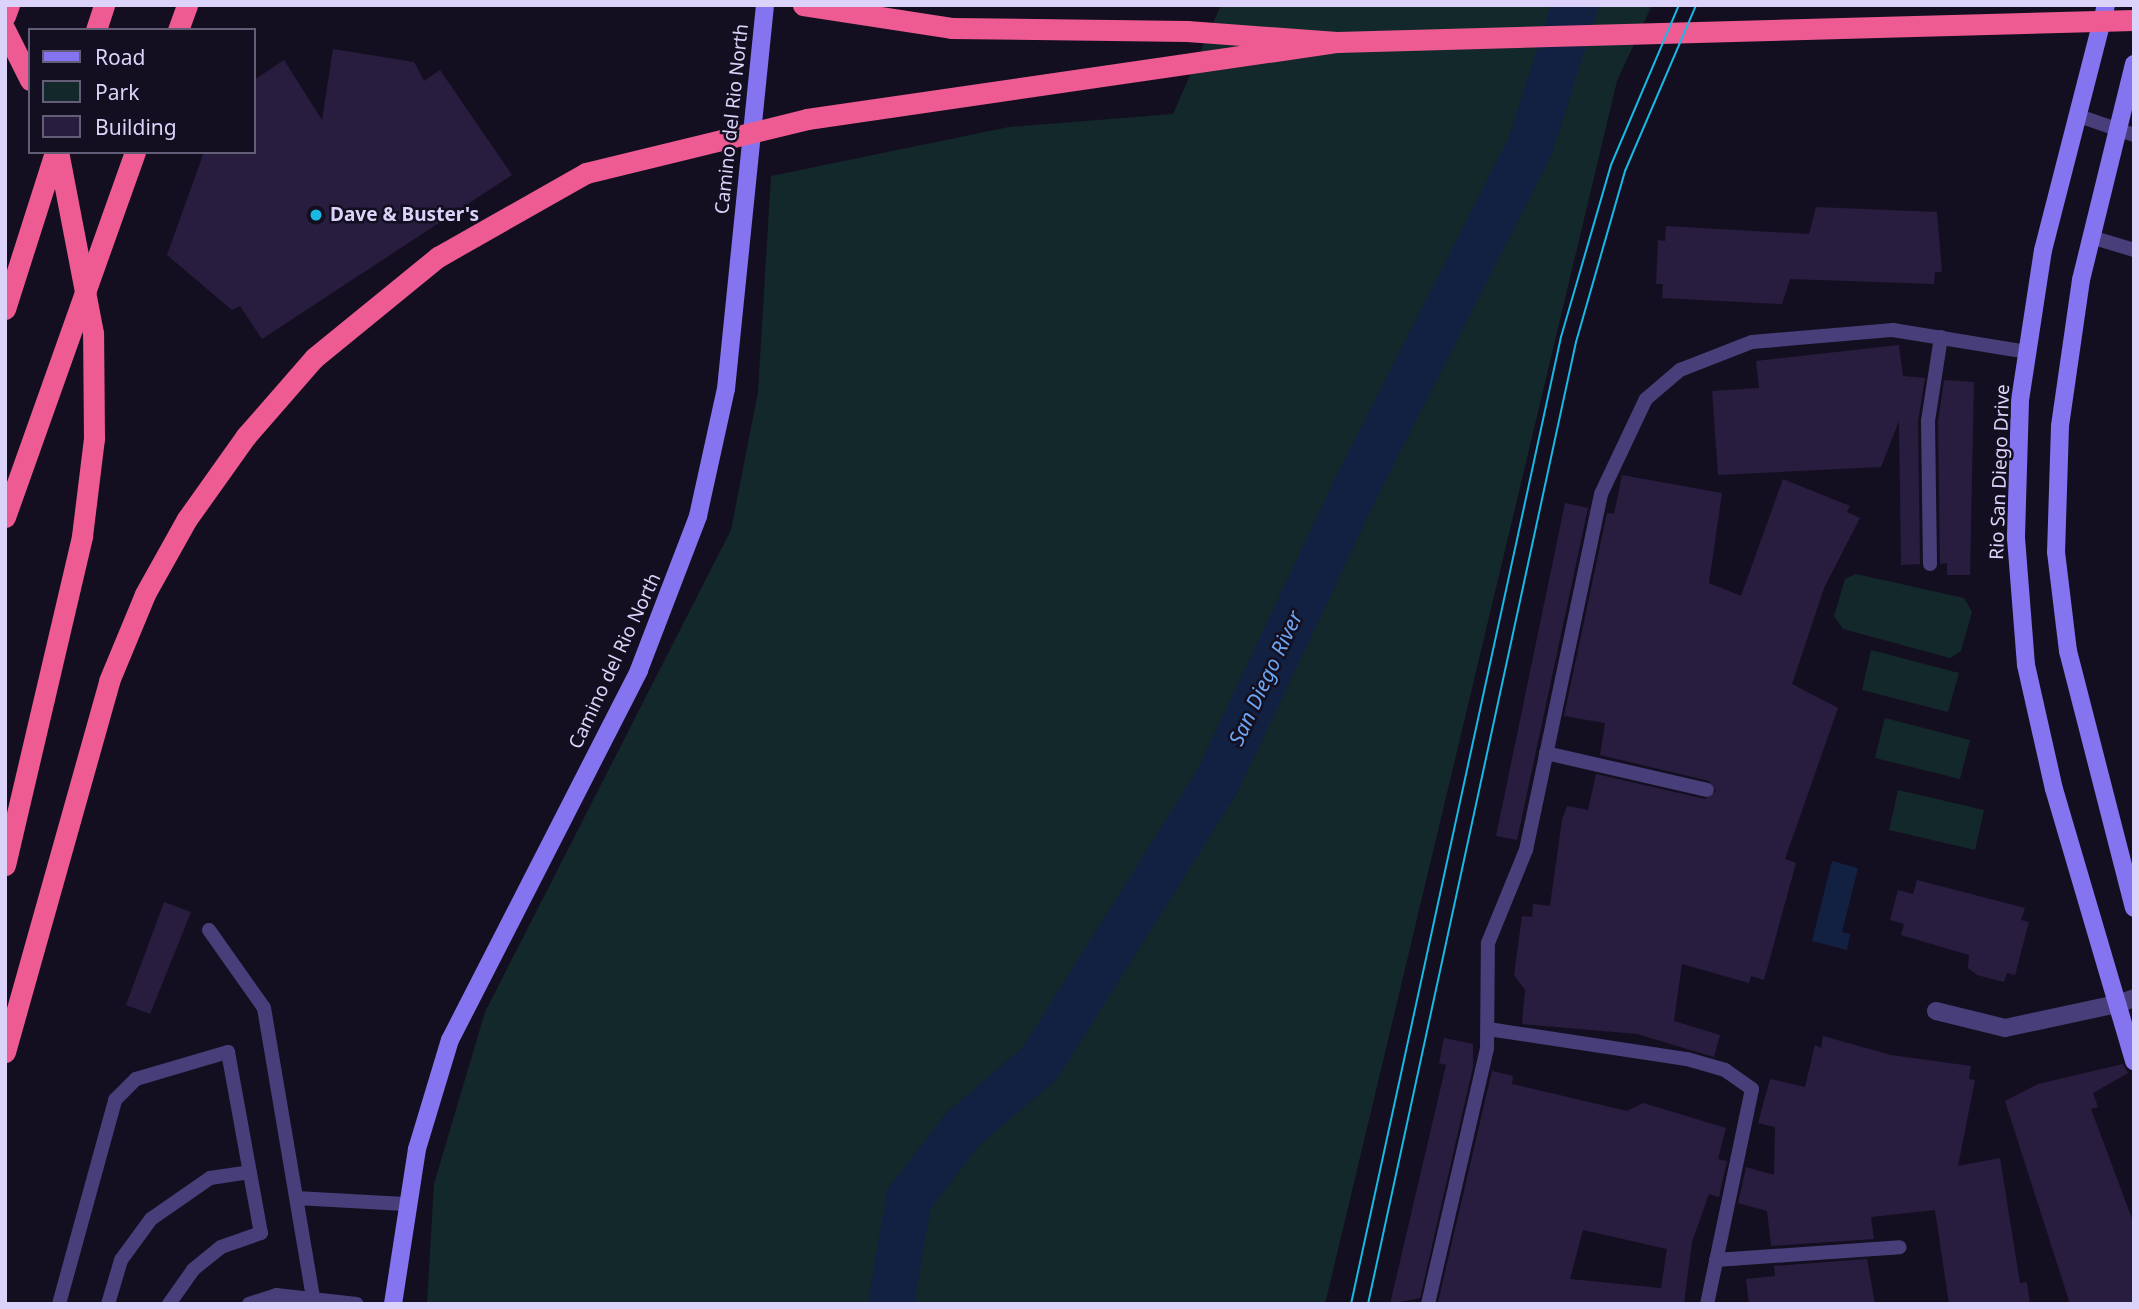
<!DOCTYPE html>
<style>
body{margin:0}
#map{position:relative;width:2139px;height:1309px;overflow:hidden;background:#140f20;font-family:"Noto Sans",sans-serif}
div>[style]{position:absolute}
.green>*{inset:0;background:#13282a}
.water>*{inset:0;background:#122041}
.river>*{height:46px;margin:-23px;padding:0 23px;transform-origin:23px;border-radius:23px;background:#122041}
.building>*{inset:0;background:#281d3f}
.service>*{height:14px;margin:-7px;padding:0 7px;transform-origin:7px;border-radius:7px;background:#483f7a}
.minor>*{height:18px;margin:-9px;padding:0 9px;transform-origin:9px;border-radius:9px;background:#483f7a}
.tertiary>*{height:18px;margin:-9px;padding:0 9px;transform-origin:9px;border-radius:9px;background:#483f7a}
.secondary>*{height:18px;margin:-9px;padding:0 9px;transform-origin:9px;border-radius:9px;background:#8474f0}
.motorway>*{height:21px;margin:-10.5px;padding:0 10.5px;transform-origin:10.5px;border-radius:10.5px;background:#ee5b92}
.tram>*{height:2px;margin:-1px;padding:0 1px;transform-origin:1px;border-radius:1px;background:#18b9e2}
.dots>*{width:19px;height:19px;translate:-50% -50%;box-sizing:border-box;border:4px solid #140f20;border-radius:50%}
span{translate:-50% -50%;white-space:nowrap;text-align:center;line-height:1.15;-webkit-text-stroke:5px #140f20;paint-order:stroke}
.street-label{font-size:19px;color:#dcd3fa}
.poi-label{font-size:19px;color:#dcd3fa;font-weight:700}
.left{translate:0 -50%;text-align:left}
.water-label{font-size:21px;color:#6ca5f0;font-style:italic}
.frame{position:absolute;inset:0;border:7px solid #dcd3fa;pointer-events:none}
.legend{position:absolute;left:28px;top:28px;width:228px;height:126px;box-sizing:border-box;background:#140f20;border:2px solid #645d77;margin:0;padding:9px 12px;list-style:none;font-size:21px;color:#dcd3fa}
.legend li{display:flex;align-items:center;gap:14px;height:35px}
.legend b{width:35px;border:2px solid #645d77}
</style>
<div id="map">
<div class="green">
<div style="clip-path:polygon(1221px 5px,1652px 5px,1617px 81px,1325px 1304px,427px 1304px,434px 1184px,485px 1012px,731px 530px,758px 392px,771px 176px,1009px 127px,1173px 114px)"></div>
<div style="clip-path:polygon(1856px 574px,1964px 598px,1972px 612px,1961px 651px,1950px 658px,1843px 629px,1834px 616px,1845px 579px)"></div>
<div style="clip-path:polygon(1871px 650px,1959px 673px,1948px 712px,1862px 690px)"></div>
<div style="clip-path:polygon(1885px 718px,1970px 740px,1960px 779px,1875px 758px)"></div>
<div style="clip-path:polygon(1898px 790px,1984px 810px,1975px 850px,1889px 830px)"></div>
</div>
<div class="water">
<div style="clip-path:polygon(1832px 861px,1858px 868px,1842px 932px,1850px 934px,1847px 950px,1812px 941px)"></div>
</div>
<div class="river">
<div style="left:891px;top:1304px;width:107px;rotate:-80.3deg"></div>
<div style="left:909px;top:1199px;width:88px;rotate:-52.4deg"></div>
<div style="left:963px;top:1129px;width:101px;rotate:-40.6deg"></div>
<div style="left:1040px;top:1063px;width:332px;rotate:-57.8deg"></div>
<div style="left:1217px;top:782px;width:325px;rotate:-64.7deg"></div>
<div style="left:1356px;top:488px;width:386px;rotate:-63deg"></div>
<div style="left:1531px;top:144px;width:146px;rotate:-72.4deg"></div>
</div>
<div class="building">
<div style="clip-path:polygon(333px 49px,414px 62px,424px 81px,440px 70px,512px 175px,262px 339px,240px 306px,232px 310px,167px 255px,204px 152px,254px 152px,254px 80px,284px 60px,322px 120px)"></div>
<div style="clip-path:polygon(1816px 207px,1937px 212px,1942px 272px,1935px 272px,1934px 284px,1790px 279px,1782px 304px,1662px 298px,1663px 284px,1656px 284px,1658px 240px,1665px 241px,1666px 226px,1809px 234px)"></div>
<div style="clip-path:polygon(1899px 345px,1903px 376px,1925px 378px,1918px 421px,1920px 564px,1901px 565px,1899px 421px,1881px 467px,1718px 475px,1712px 391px,1759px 388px,1756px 361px)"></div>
<div style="clip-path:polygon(1944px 380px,1974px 382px,1970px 575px,1947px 575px,1947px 563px,1940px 564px,1938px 422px)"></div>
<div style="clip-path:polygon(1622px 475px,1722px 493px,1709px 583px,1741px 596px,1783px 479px,1850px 506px,1847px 512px,1860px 518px,1824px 588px,1792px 684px,1838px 708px,1785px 859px,1796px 863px,1764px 980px,1751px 976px,1749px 983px,1682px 964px,1674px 1021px,1720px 1035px,1714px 1057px,1637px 1034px,1522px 1024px,1525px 990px,1514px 975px,1522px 916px,1532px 917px,1533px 904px,1550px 906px,1562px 820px,1567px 806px,1588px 810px,1596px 774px,1705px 799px,1716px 791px,1709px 781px,1600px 755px,1605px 723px,1564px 716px,1607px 513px,1614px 514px)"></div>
<div style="clip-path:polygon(1565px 503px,1588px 508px,1517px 840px,1496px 836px)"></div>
<div style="clip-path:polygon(1917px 880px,2025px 908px,2021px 920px,2029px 922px,2015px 975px,2007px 973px,2004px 982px,1977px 975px,1968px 968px,1969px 955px,1901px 935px,1904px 924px,1890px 920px,1898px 890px,1913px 894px)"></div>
<div style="clip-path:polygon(164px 902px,191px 912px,150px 1014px,126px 1005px)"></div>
<div style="clip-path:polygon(1823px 1036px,1891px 1055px,1971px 1066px,1969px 1079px,1975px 1080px,1958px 1166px,2000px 1158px,2020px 1283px,2027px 1282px,2030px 1304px,1949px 1304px,1935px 1210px,1871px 1217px,1874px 1239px,1771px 1246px,1767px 1211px,1738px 1203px,1746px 1167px,1774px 1175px,1775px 1127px,1758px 1123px,1770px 1079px,1805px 1087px,1815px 1045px,1821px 1048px)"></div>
<div style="clip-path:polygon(1444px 1038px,1473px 1044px,1473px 1067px,1420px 1298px,1390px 1304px,1446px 1065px,1439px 1063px)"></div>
<div style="clip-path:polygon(2123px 1064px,2128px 1073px,2093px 1093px,2098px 1107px,2091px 1109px,2134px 1224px,2134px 1304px,2070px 1304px,2005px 1101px,2038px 1084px)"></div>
<div style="clip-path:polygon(evenodd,1492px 1071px,1513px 1076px,1512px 1084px,1627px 1111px,1643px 1103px,1726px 1128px,1718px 1159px,1727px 1161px,1719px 1197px,1709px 1194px,1692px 1242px,1684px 1304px,1438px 1302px,1492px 1071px,1583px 1230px,1667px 1249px,1661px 1288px,1570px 1279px,1583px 1230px)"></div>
<div style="clip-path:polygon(1867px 1259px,1875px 1304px,1749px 1304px,1746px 1279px,1775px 1276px,1774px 1266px)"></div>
</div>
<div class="service">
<div style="left:2076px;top:115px;width:61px;rotate:19deg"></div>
<div style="left:2091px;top:237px;width:45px;rotate:16.8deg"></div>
<div style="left:1930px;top:564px;width:143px;rotate:-90.8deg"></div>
<div style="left:1928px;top:421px;width:85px;rotate:-81.2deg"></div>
<div style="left:1546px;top:753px;width:165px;rotate:12.9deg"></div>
<div style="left:209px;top:930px;width:95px;rotate:54.8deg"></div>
<div style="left:264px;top:1008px;width:295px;rotate:80.4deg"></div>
<div style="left:1488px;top:1029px;width:201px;rotate:8.6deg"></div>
<div style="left:1687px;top:1059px;width:40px;rotate:16deg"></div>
<div style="left:1725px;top:1070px;width:33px;rotate:35deg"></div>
<div style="left:1752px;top:1089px;width:220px;rotate:101.8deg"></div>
<div style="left:296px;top:1198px;width:109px;rotate:3.2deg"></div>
<div style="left:1716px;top:1260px;width:184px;rotate:-4deg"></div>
<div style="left:59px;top:1304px;width:212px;rotate:-74.6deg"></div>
<div style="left:115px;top:1100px;width:30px;rotate:-45deg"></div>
<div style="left:136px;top:1079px;width:96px;rotate:-16.4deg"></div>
<div style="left:228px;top:1052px;width:184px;rotate:79.7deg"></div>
<div style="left:261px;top:1233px;width:42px;rotate:160.7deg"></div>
<div style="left:221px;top:1247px;width:36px;rotate:141deg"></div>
<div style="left:193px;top:1270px;width:42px;rotate:125.2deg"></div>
<div style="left:108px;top:1304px;width:46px;rotate:-73.5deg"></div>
<div style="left:121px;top:1260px;width:51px;rotate:-53.8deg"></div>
<div style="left:151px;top:1219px;width:72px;rotate:-34.8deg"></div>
<div style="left:210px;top:1178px;width:40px;rotate:-8.5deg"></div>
<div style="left:249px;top:1304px;width:28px;rotate:-18deg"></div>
<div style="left:276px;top:1295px;width:81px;rotate:6.3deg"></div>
<div style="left:1428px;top:1304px;width:263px;rotate:-77deg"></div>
<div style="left:1487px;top:1048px;width:105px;rotate:-89.5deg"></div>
<div style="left:1488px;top:943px;width:100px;rotate:-67.8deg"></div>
<div style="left:1526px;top:850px;width:364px;rotate:-78.1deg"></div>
<div style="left:1601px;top:494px;width:105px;rotate:-64.7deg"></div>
<div style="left:1646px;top:399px;width:45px;rotate:-40.5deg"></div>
<div style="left:1680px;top:370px;width:77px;rotate:-21.3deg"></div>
<div style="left:1752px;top:342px;width:142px;rotate:-4.9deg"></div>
<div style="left:1893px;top:330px;width:137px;rotate:9.3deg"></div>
</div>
<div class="minor">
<div style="left:1936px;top:1011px;width:71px;rotate:13.8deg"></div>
<div style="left:2005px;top:1028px;width:115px;rotate:-12.1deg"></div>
</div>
<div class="tertiary">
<div style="left:2117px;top:1004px;width:18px;rotate:-19deg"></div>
</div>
<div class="secondary">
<div style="left:2106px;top:5px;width:253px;rotate:104.4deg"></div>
<div style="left:2043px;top:250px;width:153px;rotate:98.7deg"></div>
<div style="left:2020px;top:401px;width:137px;rotate:91.7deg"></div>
<div style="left:2016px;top:538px;width:127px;rotate:85.5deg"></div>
<div style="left:2026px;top:665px;width:127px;rotate:77.3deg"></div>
<div style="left:2054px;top:789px;width:284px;rotate:73.6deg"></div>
<div style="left:2134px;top:64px;width:222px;rotate:103.8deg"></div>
<div style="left:2081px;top:280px;width:148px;rotate:98.2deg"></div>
<div style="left:2060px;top:426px;width:126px;rotate:91.8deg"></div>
<div style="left:2056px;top:552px;width:100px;rotate:83.1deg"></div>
<div style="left:2068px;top:651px;width:265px;rotate:75.6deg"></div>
<div style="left:393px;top:1304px;width:157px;rotate:-81.2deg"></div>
<div style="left:417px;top:1149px;width:114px;rotate:-73.2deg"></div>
<div style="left:450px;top:1040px;width:415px;rotate:-62.9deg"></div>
<div style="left:639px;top:670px;width:165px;rotate:-69deg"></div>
<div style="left:698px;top:516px;width:130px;rotate:-77.6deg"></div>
<div style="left:726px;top:389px;width:386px;rotate:-84.2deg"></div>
</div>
<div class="motorway">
<div style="left:803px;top:5px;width:150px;rotate:8.8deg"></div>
<div style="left:951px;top:28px;width:236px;rotate:0.7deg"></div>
<div style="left:1187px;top:31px;width:150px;rotate:4.2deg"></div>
<div style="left:1337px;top:42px;width:797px;rotate:-1.58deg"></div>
<div style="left:5px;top:16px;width:12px;rotate:-70deg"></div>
<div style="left:5px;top:30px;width:56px;rotate:63.4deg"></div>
<div style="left:96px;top:30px;width:26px;rotate:-72deg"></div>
<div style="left:178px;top:30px;width:27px;rotate:-70deg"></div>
<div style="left:5px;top:309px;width:165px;rotate:-72.3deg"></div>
<div style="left:5px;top:517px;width:387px;rotate:-70.4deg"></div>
<div style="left:5px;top:865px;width:338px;rotate:-76.8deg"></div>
<div style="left:82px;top:536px;width:99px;rotate:-83deg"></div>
<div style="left:94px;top:438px;width:105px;rotate:-90.5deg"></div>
<div style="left:93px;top:333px;width:184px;rotate:-100.9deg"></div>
<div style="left:5px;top:1052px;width:385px;rotate:-74.3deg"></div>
<div style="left:109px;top:681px;width:94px;rotate:-67.5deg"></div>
<div style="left:145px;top:594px;width:86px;rotate:-60.8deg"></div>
<div style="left:187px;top:519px;width:102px;rotate:-54.6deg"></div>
<div style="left:246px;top:436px;width:103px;rotate:-48.9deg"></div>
<div style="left:314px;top:358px;width:160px;rotate:-39.2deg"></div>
<div style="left:438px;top:257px;width:170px;rotate:-29.6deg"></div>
<div style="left:586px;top:173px;width:228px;rotate:-13.7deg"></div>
<div style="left:807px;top:119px;width:536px;rotate:-8.27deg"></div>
</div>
<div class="tram">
<div style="left:1351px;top:1304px;width:990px;rotate:-77.75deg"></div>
<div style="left:1561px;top:337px;width:179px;rotate:-73.8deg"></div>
<div style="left:1611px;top:165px;width:174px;rotate:-67deg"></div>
<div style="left:1368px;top:1304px;width:984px;rotate:-77.8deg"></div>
<div style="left:1576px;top:342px;width:178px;rotate:-74deg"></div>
<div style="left:1625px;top:171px;width:181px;rotate:-66.8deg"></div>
</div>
<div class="dots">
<div style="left:316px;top:215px;background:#18b9e2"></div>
</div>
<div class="street-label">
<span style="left:732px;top:119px;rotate:-84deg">Camino del Rio North</span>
<span style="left:2000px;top:472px;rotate:-88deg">Rio San Diego Drive</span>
<span style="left:615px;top:661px;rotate:-65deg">Camino del Rio North</span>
</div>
<div class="poi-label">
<span class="left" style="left:330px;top:215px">Dave &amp; Buster's</span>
</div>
<div class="water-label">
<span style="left:1265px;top:678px;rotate:-65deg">San Diego River</span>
</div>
<div class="frame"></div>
<ul class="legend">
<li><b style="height:9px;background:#8474f0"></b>Road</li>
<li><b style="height:19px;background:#13282a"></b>Park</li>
<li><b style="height:19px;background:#281d3f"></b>Building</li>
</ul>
</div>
